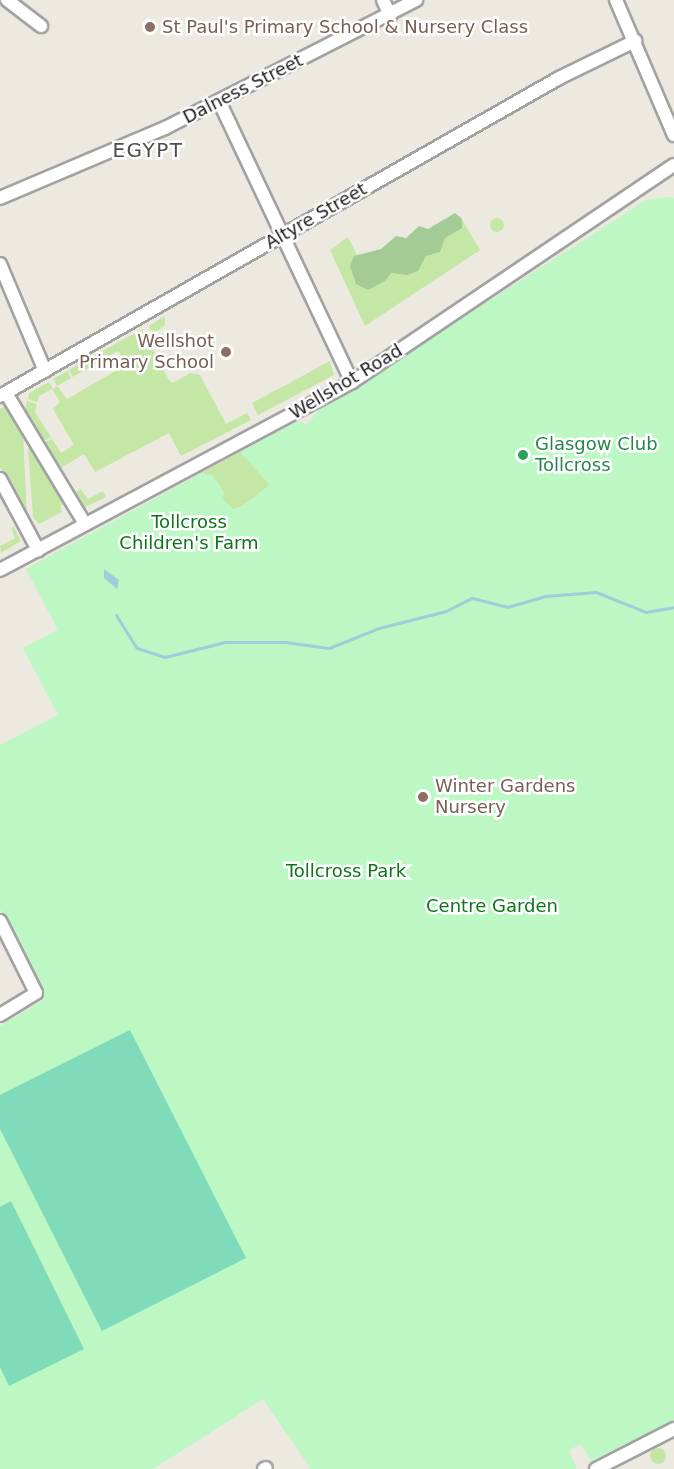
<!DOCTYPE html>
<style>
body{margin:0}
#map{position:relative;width:674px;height:1469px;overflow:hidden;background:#ece9e0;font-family:"DejaVu Sans",sans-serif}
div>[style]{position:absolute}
.grass>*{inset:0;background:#c5e7a6}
.round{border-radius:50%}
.forest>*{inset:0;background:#a4cb96}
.park>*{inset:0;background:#bdf7c3}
.pitch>*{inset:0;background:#7fdbb9}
.water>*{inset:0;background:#a1ccda}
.stream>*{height:3px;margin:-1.5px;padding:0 1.5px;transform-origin:1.5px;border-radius:1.5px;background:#a1ccda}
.roads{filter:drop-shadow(2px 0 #a2a2a2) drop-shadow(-2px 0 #a2a2a2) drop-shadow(0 2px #a2a2a2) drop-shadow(0 -2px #a2a2a2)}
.minor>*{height:12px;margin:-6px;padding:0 6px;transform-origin:6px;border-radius:6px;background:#fff}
.dots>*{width:16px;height:16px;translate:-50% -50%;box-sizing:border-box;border:3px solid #fff;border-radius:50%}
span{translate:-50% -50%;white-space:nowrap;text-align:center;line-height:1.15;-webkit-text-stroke:5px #fff;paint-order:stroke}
.education-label{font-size:18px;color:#785e54}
.left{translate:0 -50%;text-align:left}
.right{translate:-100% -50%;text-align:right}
.street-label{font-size:18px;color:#1b1b1b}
.leisure-label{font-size:18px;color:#27864d}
.park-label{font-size:18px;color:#0d7518}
.neighbourhood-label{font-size:20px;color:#4e4e4e;letter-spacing:1.5px}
</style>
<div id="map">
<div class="grass">
<div style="clip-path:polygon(460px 216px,480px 250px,365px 326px,330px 250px,348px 237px,367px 276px)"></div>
<div class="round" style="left:490px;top:218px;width:14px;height:14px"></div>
<div style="clip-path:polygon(165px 316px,165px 325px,153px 334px,149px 326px)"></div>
<div style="clip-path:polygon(142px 329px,169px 380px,172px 383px,191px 373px,200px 375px,226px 424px,247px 413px,251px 420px,181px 456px,169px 433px,95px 472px,84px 454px,61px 468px,45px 442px,52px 439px,61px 453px,74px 445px,53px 409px,60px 402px,52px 389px,39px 396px,37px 402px,28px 399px,29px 393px,49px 382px,53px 389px,57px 386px,53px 379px,68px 371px,71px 378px,57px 386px,67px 399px,126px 365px,118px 351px,103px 359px,99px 353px)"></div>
<div style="clip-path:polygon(98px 353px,102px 360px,73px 377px,69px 370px)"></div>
<div style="clip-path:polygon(330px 361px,334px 375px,258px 415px,252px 403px)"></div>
<div style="clip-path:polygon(27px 401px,37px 404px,35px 412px,51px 437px,44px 441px,25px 409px)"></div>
<div style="clip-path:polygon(6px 406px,23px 432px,27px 517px,0 467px,0 409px)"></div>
<div style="clip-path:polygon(31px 446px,65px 503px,60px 506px,62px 512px,39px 524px,33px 517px,28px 448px)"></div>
<div style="clip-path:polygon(240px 452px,257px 470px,286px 471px,251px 501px,232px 511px,201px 473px)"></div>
<div style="clip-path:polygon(81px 489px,88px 499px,103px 491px,106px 497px,85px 507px,76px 492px)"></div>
<div style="clip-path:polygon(14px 527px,21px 541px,1px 553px,0 546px,15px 538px,11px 528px)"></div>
<div class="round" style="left:650px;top:1448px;width:16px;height:16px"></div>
</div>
<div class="forest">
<div style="clip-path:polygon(455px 213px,462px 219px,462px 228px,445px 238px,440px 252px,426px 256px,418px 271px,407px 275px,391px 273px,385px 281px,368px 290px,356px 284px,350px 266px,354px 256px,381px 249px,396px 236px,406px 238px,419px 226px,428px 229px)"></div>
</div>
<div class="park">
<div style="clip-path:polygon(666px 197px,674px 198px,674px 1420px,591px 1461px,581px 1444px,569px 1450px,577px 1469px,311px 1469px,263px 1399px,153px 1469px,0 1469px,0 1026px,45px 999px,0 909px,0 745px,58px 715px,23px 648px,58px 630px,26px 569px,201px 473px,212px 475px,224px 492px,223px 499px,235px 511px,270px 485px,240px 452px,298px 421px,307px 424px,319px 410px,646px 200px)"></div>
</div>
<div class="pitch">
<div style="clip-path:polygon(130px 1030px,246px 1258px,102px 1331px,0 1129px,0 1095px)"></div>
<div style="clip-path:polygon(11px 1201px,84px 1349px,9px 1386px,0 1367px,0 1207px)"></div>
</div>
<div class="water">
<div style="clip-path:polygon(104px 569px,119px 580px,117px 589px,104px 578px)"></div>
</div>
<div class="stream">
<div style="left:116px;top:615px;width:39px;rotate:58deg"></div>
<div style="left:137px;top:648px;width:29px;rotate:18deg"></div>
<div style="left:165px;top:657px;width:62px;rotate:-14deg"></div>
<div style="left:225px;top:642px;width:60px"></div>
<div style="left:285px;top:642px;width:44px;rotate:7.8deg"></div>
<div style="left:329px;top:648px;width:54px;rotate:-21.8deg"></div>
<div style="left:379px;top:628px;width:69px;rotate:-14.2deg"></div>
<div style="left:446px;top:611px;width:29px;rotate:-27deg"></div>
<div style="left:472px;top:598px;width:36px;rotate:14deg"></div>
<div style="left:507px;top:607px;width:40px;rotate:-16deg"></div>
<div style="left:545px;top:596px;width:51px;rotate:-4.5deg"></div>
<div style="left:596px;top:592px;width:54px;rotate:21.8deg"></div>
<div style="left:646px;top:612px;width:28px;rotate:-10deg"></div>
</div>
<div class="roads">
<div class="minor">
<div style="left:7px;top:0;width:43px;rotate:37.4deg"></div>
<div style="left:383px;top:0;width:17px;rotate:65deg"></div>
<div style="left:616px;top:0;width:147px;rotate:66.8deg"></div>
<div style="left:219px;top:101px;width:311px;rotate:64.7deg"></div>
<div style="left:0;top:198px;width:179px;rotate:-23deg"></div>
<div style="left:165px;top:128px;width:282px;rotate:-27deg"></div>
<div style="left:0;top:264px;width:116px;rotate:67.2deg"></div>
<div style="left:6px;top:393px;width:153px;rotate:58.9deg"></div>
<div style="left:0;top:396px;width:643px;rotate:-29.63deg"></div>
<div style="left:559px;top:78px;width:85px;rotate:-26deg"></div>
<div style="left:0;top:479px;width:81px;rotate:61.8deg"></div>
<div style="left:0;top:570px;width:399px;rotate:-28.1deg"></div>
<div style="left:352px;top:382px;width:388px;rotate:-34deg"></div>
<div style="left:0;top:921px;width:80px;rotate:63.4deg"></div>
<div style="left:36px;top:993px;width:42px;rotate:148.6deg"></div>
<div style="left:264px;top:1469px;width:2px;rotate:-27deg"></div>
<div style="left:596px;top:1469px;width:88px;rotate:-27.1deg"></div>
</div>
</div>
<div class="dots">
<div style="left:150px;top:27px;background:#8d6e63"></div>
<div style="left:226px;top:352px;background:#8d6e63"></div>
<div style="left:523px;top:455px;background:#2e9e5b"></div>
<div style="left:423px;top:797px;background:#8d6e63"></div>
</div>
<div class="education-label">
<span class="left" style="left:162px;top:27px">St Paul's Primary School &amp; Nursery Class</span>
<span class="right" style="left:214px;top:352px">Wellshot<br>Primary School</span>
<span class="left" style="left:435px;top:797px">Winter Gardens<br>Nursery</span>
</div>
<div class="street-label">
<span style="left:243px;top:89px;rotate:-27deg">Dalness Street</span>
<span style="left:316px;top:216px;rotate:-30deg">Altyre Street</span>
<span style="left:346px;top:382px;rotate:-31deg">Wellshot Road</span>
</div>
<div class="leisure-label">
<span class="left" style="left:535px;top:455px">Glasgow Club<br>Tollcross</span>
</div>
<div class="park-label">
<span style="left:189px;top:533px">Tollcross<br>Children's Farm</span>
<span style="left:346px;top:871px">Tollcross Park</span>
<span style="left:492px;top:906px">Centre Garden</span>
</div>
<div class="neighbourhood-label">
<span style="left:148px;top:150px">EGYPT</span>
</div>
</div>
